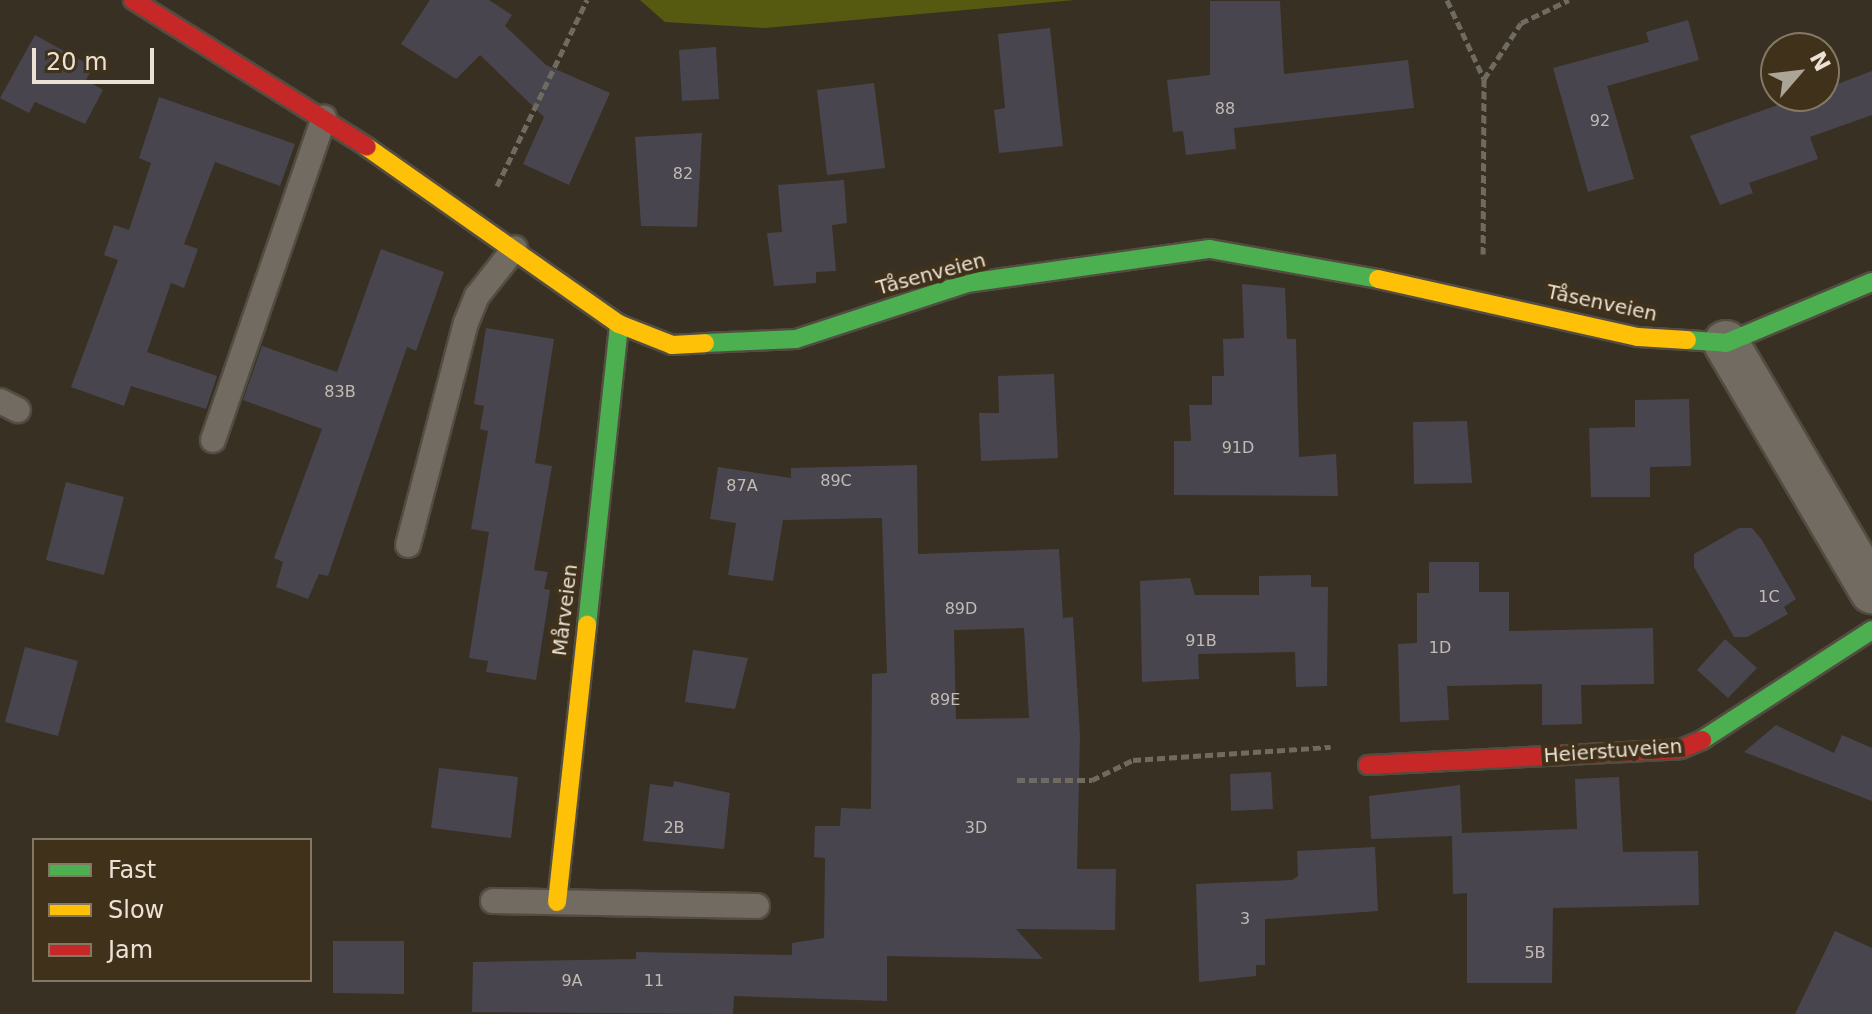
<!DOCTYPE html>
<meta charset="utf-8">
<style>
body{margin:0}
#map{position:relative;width:1872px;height:1014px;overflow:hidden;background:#383023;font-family:"DejaVu Sans",sans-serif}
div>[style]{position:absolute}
.forest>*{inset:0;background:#565a11}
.building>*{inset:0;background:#49454e}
.path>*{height:5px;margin-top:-2.5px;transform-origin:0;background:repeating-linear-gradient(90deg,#706b61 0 8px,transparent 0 12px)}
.roads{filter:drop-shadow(2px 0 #534c41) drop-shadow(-2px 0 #534c41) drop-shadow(0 2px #534c41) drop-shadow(0 -2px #534c41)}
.lane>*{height:24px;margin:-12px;padding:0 12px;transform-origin:12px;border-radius:12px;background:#716b61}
.street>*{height:44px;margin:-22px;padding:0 22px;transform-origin:22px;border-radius:22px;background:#716b61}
.fast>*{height:18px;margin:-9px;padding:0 9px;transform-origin:9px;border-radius:9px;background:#4caf50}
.slow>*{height:18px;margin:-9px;padding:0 9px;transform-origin:9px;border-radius:9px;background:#ffc107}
.jam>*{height:18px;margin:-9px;padding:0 9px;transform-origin:9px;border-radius:9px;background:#c62828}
span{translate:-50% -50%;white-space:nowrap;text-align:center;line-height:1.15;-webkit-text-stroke:8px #40311b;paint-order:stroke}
.number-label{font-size:16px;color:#c2bbb3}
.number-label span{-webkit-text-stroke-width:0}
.street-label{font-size:20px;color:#ebe2d5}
.legend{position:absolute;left:32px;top:838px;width:280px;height:144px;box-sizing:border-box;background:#40311b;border:2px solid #847865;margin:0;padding:10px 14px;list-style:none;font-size:24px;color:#ebe2d5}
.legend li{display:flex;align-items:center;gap:16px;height:40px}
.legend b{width:40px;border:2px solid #847865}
.north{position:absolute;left:1760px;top:32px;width:80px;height:80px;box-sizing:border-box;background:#40311b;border:2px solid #847865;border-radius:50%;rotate:62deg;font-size:22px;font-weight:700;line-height:32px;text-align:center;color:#ebe2d5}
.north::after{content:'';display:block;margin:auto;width:28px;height:36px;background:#aca497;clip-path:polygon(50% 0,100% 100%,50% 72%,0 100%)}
.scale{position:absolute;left:32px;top:48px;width:122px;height:36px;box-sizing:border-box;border:4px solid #ebe2d5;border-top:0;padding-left:10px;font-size:24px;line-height:28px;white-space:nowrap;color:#ebe2d5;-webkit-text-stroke:6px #40311b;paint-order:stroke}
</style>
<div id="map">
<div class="forest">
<div style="clip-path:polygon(640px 0,1075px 0,765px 28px,665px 22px)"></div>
</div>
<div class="building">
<div style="clip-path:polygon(430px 0,489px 0,512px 15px,505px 26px,546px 65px,610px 93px,569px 185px,523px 164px,544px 117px,480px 55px,456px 79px,401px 44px)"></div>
<div style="clip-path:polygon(1210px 1px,1280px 1px,1284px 74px,1408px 60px,1414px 108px,1234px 128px,1236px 149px,1186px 155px,1183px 131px,1173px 132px,1167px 80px,1210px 75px)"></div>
<div style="clip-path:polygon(1688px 20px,1699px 60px,1607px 86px,1634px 179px,1588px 192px,1553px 68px,1649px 42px,1646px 32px)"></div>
<div style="clip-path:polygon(1050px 28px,1063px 146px,999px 153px,994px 110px,1005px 108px,998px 34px)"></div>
<div style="clip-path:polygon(35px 35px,93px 67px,86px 80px,103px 90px,85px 124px,35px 102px,29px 113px,0 98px)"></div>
<div style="clip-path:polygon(716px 47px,719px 99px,682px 101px,679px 50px)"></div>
<div style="clip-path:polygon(1872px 71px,1872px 115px,1810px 137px,1818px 159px,1749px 183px,1753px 193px,1720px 205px,1690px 136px,1803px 96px,1824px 96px,1824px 89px)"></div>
<div style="clip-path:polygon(874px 83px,885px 168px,827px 175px,817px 90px)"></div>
<div style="clip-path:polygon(159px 97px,295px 144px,280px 186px,215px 162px,184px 244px,198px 249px,184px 288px,171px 283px,147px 352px,217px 376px,206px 409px,131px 386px,124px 406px,71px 387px,118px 260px,104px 255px,114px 225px,129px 230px,151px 163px,139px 158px)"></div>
<div style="clip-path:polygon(702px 133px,697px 227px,641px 226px,635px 137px)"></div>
<div style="clip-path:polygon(844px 180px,847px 223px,832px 225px,836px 271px,816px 272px,816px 283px,774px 286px,767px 233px,782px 232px,778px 185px)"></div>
<div style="clip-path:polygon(381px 249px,444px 272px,416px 351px,407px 347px,328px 576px,319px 574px,308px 599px,276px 587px,283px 562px,274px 558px,322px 429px,243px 400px,262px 346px,337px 372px)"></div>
<div style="clip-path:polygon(1242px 284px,1285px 288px,1287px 339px,1296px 339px,1299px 457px,1336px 454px,1338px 496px,1174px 495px,1174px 441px,1191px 441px,1189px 405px,1212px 405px,1212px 376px,1224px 376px,1223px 339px,1244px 338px)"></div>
<div style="clip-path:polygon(486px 328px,554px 339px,535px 463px,552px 466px,534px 570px,548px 572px,544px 589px,550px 590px,536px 680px,486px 672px,488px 661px,469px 658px,489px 532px,471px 529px,488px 431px,480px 429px,484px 406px,474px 404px)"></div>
<div style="clip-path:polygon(1054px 374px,1058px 458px,981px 461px,979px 413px,999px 413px,998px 376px)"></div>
<div style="clip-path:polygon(1689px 399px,1691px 466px,1650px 467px,1650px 497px,1591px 497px,1589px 428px,1635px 427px,1635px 400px)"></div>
<div style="clip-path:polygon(1467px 421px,1472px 483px,1414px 484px,1413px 422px)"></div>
<div style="clip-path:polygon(evenodd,917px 465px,918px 554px,1059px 549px,1063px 618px,1073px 617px,1080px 736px,1077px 869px,1116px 869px,1115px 930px,1016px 929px,1043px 959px,887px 956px,887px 1001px,734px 996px,733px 1014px,472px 1012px,473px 962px,636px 959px,636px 952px,792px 955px,792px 943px,824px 938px,825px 858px,814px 857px,815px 826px,840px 826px,841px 808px,871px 809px,872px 674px,887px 673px,882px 518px,783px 520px,773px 581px,728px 575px,736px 523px,710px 519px,718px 467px,791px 478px,791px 468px,917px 465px,1024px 628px,1029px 718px,956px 719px,954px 630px,1024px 628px)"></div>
<div style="clip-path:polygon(66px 482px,124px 497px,104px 575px,46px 560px)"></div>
<div style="clip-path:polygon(1739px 528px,1752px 528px,1762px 540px,1796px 599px,1784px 607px,1788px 614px,1747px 637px,1734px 637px,1694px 567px,1694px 554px)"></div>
<div style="clip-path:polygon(1429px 562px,1479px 562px,1479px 592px,1509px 592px,1509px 631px,1653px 628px,1654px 684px,1581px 685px,1582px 724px,1542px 725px,1542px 684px,1447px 686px,1449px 720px,1400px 722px,1398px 644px,1417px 643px,1417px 593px,1429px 593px)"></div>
<div style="clip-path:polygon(1311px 575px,1311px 587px,1328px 587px,1327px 686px,1296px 687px,1295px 652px,1198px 654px,1199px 679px,1142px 682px,1140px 581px,1190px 578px,1195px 595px,1259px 595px,1259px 576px)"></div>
<div style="clip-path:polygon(1725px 639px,1757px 668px,1728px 698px,1697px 670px)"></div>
<div style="clip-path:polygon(25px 647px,78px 661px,58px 736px,5px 722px)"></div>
<div style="clip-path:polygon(693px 650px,748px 658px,735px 709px,685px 702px)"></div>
<div style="clip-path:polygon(1776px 725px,1834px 753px,1842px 735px,1872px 748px,1872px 801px,1744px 752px)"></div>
<div style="clip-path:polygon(439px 768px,518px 777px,511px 838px,431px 828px)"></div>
<div style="clip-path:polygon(1271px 772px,1273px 809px,1231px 811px,1230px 774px)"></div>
<div style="clip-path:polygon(1619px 777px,1623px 852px,1698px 851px,1699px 905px,1553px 908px,1552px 983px,1467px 983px,1467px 893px,1453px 894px,1452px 836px,1371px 839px,1369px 796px,1460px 785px,1462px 833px,1577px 829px,1575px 779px)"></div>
<div style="clip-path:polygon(674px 781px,730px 793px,724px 849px,643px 841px,650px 784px,673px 787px)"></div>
<div style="clip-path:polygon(1375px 847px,1378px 911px,1265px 919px,1265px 965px,1256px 965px,1256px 976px,1199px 982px,1196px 884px,1292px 880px,1298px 876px,1297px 851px)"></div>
<div style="clip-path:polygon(1835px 931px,1872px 948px,1872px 1014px,1795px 1014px)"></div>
<div style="clip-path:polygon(333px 941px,404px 941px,404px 994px,333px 993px)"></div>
</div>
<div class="path">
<div style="left:1447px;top:0;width:87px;rotate:64.9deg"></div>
<div style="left:1484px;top:79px;width:175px;rotate:90.3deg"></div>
<div style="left:1484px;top:79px;width:67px;rotate:-56.5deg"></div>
<div style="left:1521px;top:23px;width:53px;rotate:-25.6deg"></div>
<div style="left:497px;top:186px;width:207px;rotate:-64.2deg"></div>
<div style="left:1017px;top:780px;width:75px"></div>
<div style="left:1092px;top:780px;width:46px;rotate:-26deg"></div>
<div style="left:1133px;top:760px;width:198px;rotate:-3.8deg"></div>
</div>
<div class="roads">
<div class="lane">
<div style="left:0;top:401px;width:20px;rotate:27deg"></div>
<div style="left:213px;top:440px;width:341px;rotate:-71deg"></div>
<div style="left:408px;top:545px;width:229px;rotate:-75.4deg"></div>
<div style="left:466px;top:323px;width:29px;rotate:-68deg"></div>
<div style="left:477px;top:296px;width:61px;rotate:-51.6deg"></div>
<div style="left:493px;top:901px;width:264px;rotate:1.1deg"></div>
</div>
<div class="street">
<div style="left:1726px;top:343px;width:288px;rotate:59.5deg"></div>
</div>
<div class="fast">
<div style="left:1687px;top:340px;width:39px;rotate:4deg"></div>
<div style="left:1726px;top:343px;width:158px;rotate:-22.7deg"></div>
<div style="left:705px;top:343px;width:91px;rotate:-2.5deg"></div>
<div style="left:796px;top:339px;width:180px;rotate:-18.1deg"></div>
<div style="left:967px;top:283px;width:245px;rotate:-8deg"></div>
<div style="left:1210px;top:249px;width:171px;rotate:10.1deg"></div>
<div style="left:587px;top:625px;width:303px;rotate:-83.9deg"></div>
<div style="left:1702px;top:740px;width:202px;rotate:-32.9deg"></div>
</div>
<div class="slow">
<div style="left:367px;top:147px;width:308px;rotate:35.1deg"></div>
<div style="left:619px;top:324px;width:57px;rotate:21.6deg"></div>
<div style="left:672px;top:345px;width:33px;rotate:-3deg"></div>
<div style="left:1378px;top:279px;width:266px;rotate:12.6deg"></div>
<div style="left:1638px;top:337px;width:49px;rotate:3.5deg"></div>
<div style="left:557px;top:902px;width:279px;rotate:-83.8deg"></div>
</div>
<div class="jam">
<div style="left:133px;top:0;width:276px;rotate:32.1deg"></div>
<div style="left:1368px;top:765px;width:313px;rotate:-2.9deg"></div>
<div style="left:1681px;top:749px;width:23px;rotate:-23deg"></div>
</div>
</div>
<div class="number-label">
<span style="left:1225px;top:109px">88</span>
<span style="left:1600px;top:121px">92</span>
<span style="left:683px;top:174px">82</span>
<span style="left:340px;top:392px">83B</span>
<span style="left:1238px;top:448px">91D</span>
<span style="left:836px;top:481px">89C</span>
<span style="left:742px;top:486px">87A</span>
<span style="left:1769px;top:597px">1C</span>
<span style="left:961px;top:609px">89D</span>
<span style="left:1201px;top:641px">91B</span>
<span style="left:1440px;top:648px">1D</span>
<span style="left:945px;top:700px">89E</span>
<span style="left:674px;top:828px">2B</span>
<span style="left:976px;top:828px">3D</span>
<span style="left:1245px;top:919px">3</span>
<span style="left:1535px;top:953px">5B</span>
<span style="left:572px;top:981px">9A</span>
<span style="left:654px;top:981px">11</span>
</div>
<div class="street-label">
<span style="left:931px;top:274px;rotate:-15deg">Tåsenveien</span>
<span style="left:1602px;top:303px;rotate:12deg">Tåsenveien</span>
<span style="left:565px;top:610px;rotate:-83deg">Mårveien</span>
<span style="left:1613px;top:751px;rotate:-4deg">Heierstuveien</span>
</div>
<ul class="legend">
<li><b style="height:10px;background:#4caf50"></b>Fast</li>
<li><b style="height:10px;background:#ffc107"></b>Slow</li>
<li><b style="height:10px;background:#c62828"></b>Jam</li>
</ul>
<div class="north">N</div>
<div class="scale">20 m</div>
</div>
